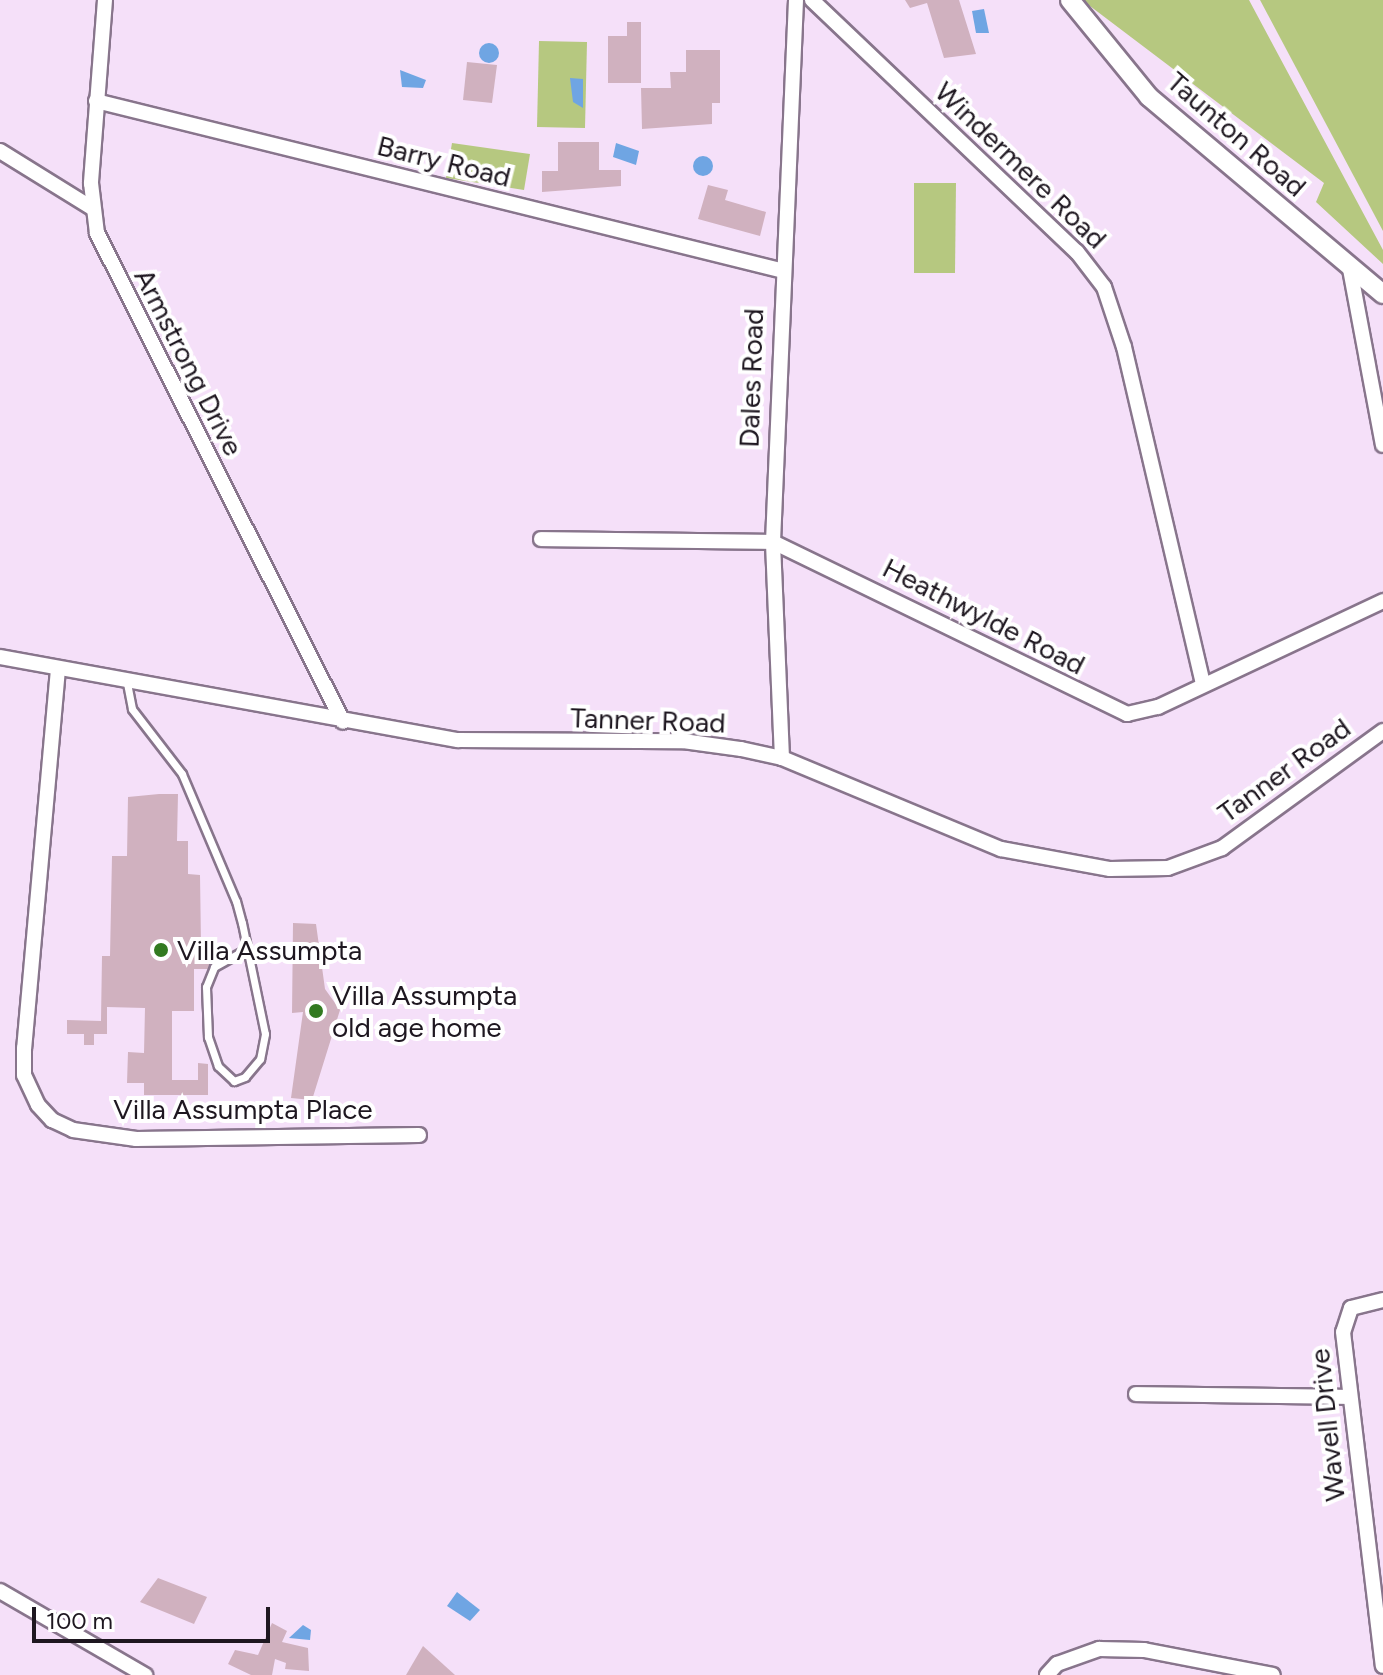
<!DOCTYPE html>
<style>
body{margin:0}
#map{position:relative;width:1383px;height:1675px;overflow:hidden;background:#f5e0f9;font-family:Figtree,sans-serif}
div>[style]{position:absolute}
.green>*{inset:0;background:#b6c880}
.water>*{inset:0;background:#6fa5e3}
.round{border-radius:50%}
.building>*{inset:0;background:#d0b1bf}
.roads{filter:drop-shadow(2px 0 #88758c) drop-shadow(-2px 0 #88758c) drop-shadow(0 2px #88758c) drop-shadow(0 -2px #88758c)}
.service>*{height:7px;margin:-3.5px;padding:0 3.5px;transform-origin:3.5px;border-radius:3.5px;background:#fff}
.minor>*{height:14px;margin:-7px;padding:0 7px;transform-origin:7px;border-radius:7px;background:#fff}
.tertiary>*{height:18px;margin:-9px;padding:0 9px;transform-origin:9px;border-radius:9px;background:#fff}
.dots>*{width:22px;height:22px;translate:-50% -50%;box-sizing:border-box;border:4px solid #fff;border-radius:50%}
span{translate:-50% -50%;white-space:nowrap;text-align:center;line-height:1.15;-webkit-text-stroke:8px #fff;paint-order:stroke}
.street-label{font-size:28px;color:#1e1720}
.poi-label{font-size:28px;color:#1e1720}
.left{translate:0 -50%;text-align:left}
.scale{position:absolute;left:32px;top:1607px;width:238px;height:36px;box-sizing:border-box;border:4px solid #1e1720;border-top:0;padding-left:10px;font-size:24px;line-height:28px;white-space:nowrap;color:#1e1720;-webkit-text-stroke:6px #fff;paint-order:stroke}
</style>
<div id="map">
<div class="green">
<div style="clip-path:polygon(1082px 0,1249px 0,1383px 250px,1383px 264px,1316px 202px,1324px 183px)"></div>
<div style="clip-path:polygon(1260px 0,1383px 0,1383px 231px)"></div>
<div style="clip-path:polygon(539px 41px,587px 42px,585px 128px,537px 127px)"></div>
<div style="clip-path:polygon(452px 143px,530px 154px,524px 190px,446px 178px)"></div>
<div style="clip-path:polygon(914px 183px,956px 183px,955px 273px,914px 273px)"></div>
</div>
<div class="water">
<div style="clip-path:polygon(984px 9px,989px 33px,976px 33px,972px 11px)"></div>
<div class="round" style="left:479px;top:43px;width:20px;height:20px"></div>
<div style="clip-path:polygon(400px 70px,426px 80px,423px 88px,402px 87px)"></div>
<div style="clip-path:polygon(570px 78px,583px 79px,583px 108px,573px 102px)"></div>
<div style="clip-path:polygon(616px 143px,639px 151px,636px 165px,613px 157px)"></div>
<div class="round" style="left:693px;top:156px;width:20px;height:20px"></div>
<div style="clip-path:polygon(457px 1592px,480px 1610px,470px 1621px,447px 1606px)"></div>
<div style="clip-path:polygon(303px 1625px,311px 1630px,310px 1640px,289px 1638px)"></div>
</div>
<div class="building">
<div style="clip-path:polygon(905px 0,959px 0,976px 54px,944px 58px,927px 3px,910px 8px)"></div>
<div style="clip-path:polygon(627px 22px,641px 22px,641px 83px,608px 83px,608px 36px,627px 36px)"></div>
<div style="clip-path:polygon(686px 50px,720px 50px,720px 103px,712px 103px,712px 124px,642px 129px,641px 88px,671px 88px,670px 72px,686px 72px)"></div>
<div style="clip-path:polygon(467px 62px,497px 65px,492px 103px,463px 100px)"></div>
<div style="clip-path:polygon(558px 142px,599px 142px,599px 170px,621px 170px,621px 186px,542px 192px,542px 171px,558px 171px)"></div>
<div style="clip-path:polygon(708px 185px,728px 190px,725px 200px,766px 212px,760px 236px,698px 219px)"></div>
<div style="clip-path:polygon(159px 794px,178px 794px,177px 841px,188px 841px,188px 874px,200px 875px,201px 945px,212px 945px,212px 969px,194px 969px,194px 1011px,172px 1011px,172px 1080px,198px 1080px,198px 1063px,208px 1064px,208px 1095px,144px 1095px,144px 1083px,127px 1083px,128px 1052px,144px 1053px,145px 1008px,107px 1007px,107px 1034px,94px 1034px,94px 1045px,84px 1045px,84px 1034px,67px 1034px,67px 1020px,101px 1021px,102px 956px,110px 956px,112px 856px,127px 856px,128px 797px)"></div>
<div style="clip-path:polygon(293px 923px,316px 924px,325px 989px,340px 1010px,312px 1100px,291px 1098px,303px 1012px,292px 1013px)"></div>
<div style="clip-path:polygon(158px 1578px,207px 1597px,194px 1624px,140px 1602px)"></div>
<div style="clip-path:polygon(272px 1623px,287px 1631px,282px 1642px,308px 1648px,309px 1671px,285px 1669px,286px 1663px,275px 1659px,272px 1675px,251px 1675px,228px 1664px,235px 1650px,258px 1655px)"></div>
<div style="clip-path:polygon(423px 1646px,455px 1675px,406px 1675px)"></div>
</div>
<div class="roads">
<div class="service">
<div style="left:127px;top:683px;width:26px;rotate:79deg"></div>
<div style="left:132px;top:709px;width:82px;rotate:52.4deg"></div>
<div style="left:182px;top:774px;width:138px;rotate:67deg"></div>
<div style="left:236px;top:901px;width:23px;rotate:75deg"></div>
<div style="left:242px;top:923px;width:113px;rotate:78.3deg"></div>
<div style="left:265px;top:1034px;width:25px;rotate:101deg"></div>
<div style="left:260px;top:1059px;width:23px;rotate:130deg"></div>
<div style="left:245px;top:1077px;width:12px;rotate:160deg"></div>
<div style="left:234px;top:1081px;width:22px;rotate:-137deg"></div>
<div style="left:218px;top:1066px;width:31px;rotate:-109deg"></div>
<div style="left:208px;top:1037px;width:50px;rotate:-92.3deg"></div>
<div style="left:206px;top:987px;width:22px;rotate:-68deg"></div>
<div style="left:214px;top:967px;width:37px;rotate:-29deg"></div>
</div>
<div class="minor">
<div style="left:105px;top:0;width:184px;rotate:94.4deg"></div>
<div style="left:91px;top:183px;width:50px;rotate:83.2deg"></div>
<div style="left:97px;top:233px;width:547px;rotate:63.29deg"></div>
<div style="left:812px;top:0;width:366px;rotate:43.6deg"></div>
<div style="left:1077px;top:252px;width:44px;rotate:52.4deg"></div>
<div style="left:1104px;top:287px;width:63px;rotate:71.6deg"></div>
<div style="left:1124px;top:347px;width:345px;rotate:76.8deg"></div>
<div style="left:96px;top:101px;width:705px;rotate:13.88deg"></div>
<div style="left:0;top:151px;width:108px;rotate:31.8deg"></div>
<div style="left:1350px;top:269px;width:179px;rotate:79.4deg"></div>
<div style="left:541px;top:539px;width:232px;rotate:0.7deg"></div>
<div style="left:773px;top:542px;width:394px;rotate:25.9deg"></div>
<div style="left:1127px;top:714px;width:32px;rotate:-13deg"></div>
<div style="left:1158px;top:707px;width:249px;rotate:-25.2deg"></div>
<div style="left:0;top:657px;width:465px;rotate:10.3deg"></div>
<div style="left:458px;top:740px;width:225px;rotate:0.3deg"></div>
<div style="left:683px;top:741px;width:59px;rotate:7.9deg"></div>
<div style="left:741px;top:749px;width:42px;rotate:12.4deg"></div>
<div style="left:782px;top:758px;width:237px;rotate:22.6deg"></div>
<div style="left:1001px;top:849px;width:111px;rotate:10.4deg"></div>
<div style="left:1110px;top:869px;width:58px;rotate:-1deg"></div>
<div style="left:1168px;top:868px;width:58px;rotate:-20.3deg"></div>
<div style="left:1222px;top:848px;width:199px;rotate:-36deg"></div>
<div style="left:58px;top:669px;width:381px;rotate:95.1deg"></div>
<div style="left:24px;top:1048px;width:27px;rotate:90deg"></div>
<div style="left:24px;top:1075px;width:33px;rotate:65deg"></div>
<div style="left:38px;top:1105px;width:21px;rotate:47deg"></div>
<div style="left:52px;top:1120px;width:23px;rotate:25deg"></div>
<div style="left:73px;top:1130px;width:64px;rotate:8.1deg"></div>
<div style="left:136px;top:1139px;width:283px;rotate:-0.8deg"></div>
<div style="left:782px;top:758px;width:216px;rotate:-92.4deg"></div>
<div style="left:773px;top:542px;width:542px;rotate:-87.57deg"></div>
<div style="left:1383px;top:1300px;width:33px;rotate:166deg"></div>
<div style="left:1351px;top:1308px;width:25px;rotate:108deg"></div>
<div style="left:1343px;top:1332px;width:336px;rotate:83.2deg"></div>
<div style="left:1136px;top:1394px;width:212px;rotate:0.8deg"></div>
<div style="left:0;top:1591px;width:168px;rotate:30.1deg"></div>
<div style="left:1047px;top:1675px;width:15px;rotate:-48deg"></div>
<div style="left:1057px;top:1664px;width:45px;rotate:-19.7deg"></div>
<div style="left:1099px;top:1649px;width:45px;rotate:1.3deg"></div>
<div style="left:1144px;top:1650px;width:131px;rotate:11deg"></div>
</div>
<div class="tertiary">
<div style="left:1070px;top:0;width:125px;rotate:50.8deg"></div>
<div style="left:1149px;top:97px;width:306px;rotate:40.1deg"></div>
</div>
</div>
<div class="dots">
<div style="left:161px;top:950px;background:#327a20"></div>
<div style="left:316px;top:1011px;background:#327a20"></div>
</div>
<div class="street-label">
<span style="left:1237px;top:134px;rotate:41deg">Taunton Road</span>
<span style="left:444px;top:161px;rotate:14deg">Barry Road</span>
<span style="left:1021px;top:165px;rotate:44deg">Windermere Road</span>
<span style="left:189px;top:362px;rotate:63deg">Armstrong Drive</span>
<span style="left:751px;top:378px;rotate:-88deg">Dales Road</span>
<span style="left:984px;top:616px;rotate:27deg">Heathwylde Road</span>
<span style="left:648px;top:720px;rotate:2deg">Tanner Road</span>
<span style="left:1284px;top:770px;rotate:-36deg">Tanner Road</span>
<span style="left:243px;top:1109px">Villa Assumpta Place</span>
<span style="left:1327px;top:1425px;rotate:-96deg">Wavell Drive</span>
</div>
<div class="poi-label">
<span class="left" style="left:177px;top:950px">Villa Assumpta</span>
<span class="left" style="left:332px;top:1011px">Villa Assumpta<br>old age home</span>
</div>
<div class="scale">100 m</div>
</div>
